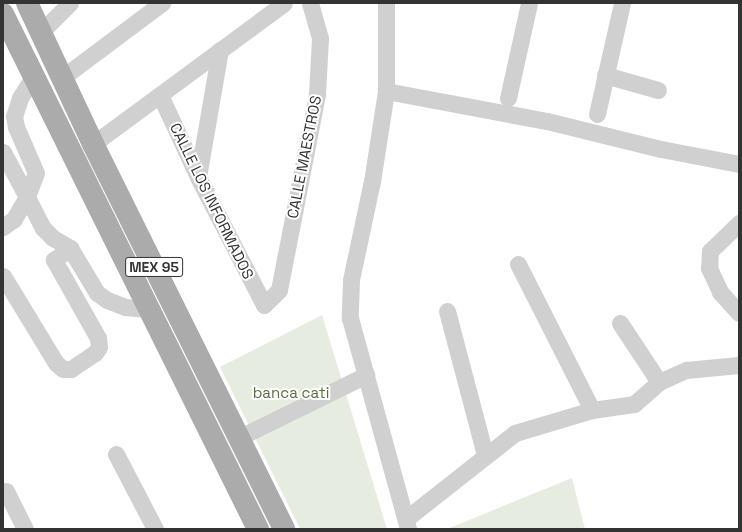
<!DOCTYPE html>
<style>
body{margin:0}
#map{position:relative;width:742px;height:532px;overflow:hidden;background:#fff;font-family:"Space Grotesk",sans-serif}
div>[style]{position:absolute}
.green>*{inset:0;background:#e6ecdf}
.minor>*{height:17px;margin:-8.5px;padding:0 8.5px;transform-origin:8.5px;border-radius:8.5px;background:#d0d0d0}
.major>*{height:22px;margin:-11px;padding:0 11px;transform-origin:11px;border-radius:11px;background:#ababab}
span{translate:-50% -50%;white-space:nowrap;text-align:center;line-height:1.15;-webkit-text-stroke:4px #fff;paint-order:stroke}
.shield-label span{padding:1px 3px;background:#fff;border:1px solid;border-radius:3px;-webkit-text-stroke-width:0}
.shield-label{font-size:14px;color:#333;font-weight:700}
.street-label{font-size:15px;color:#333}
.park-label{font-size:15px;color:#56703f}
.frame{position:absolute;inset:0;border:4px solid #333;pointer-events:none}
</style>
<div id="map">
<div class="green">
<div style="clip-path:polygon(322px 315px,387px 529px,300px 529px,220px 367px)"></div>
<div style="clip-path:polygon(572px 478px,585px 529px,447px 529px)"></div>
</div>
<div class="minor">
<div style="left:386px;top:3px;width:88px;rotate:90deg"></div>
<div style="left:386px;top:91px;width:91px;rotate:98.8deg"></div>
<div style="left:372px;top:181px;width:101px;rotate:102deg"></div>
<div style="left:351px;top:280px;width:38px;rotate:92deg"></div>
<div style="left:350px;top:318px;width:219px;rotate:74.6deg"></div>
<div style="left:41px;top:32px;width:41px;rotate:-45deg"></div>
<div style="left:605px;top:75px;width:55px;rotate:15.8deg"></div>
<div style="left:33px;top:77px;width:25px;rotate:122deg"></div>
<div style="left:20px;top:98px;width:19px;rotate:108deg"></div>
<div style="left:14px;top:116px;width:11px;rotate:80deg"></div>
<div style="left:16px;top:127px;width:50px;rotate:66.5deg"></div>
<div style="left:36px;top:173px;width:26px;rotate:111deg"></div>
<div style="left:27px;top:197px;width:35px;rotate:63deg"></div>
<div style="left:43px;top:228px;width:14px;rotate:45deg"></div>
<div style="left:53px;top:238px;width:20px;rotate:30deg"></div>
<div style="left:70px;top:248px;width:52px;rotate:59deg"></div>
<div style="left:97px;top:293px;width:12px;rotate:35deg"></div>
<div style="left:107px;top:300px;width:19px;rotate:21deg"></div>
<div style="left:125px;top:307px;width:22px;rotate:5deg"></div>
<div style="left:63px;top:77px;width:124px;rotate:-36.8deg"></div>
<div style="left:386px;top:91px;width:164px;rotate:10.6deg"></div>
<div style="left:547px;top:121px;width:117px;rotate:13.8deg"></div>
<div style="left:661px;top:149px;width:79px;rotate:10.9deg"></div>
<div style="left:160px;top:95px;width:90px;rotate:65.1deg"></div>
<div style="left:198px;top:177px;width:144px;rotate:62.7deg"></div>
<div style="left:264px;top:305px;width:21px;rotate:-45deg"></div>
<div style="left:279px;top:290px;width:200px;rotate:-79deg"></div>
<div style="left:317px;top:94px;width:56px;rotate:-86.9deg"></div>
<div style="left:320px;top:38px;width:36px;rotate:-106deg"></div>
<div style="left:508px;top:98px;width:97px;rotate:-77.5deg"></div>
<div style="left:597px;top:114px;width:114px;rotate:-77.3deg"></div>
<div style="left:93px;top:144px;width:237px;rotate:-36.4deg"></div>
<div style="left:3px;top:152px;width:51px;rotate:61.9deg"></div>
<div style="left:27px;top:197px;width:26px;rotate:121deg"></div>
<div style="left:14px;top:219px;width:14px;rotate:144deg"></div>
<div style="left:198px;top:177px;width:129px;rotate:-80.2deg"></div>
<div style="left:739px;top:223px;width:40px;rotate:136deg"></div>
<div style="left:710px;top:251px;width:17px;rotate:93deg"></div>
<div style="left:709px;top:268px;width:26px;rotate:65deg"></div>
<div style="left:720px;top:292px;width:28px;rotate:48deg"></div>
<div style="left:518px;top:264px;width:164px;rotate:63.1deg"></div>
<div style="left:3px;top:276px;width:102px;rotate:58.7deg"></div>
<div style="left:56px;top:363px;width:9px;rotate:41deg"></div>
<div style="left:63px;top:369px;width:8px"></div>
<div style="left:71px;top:369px;width:29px;rotate:-34deg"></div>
<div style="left:95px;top:353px;width:7px;rotate:-56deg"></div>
<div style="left:99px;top:347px;width:9px;rotate:-96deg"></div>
<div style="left:98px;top:338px;width:90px;rotate:-119.4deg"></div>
<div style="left:54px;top:260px;width:20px;rotate:-37deg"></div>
<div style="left:447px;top:311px;width:149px;rotate:75.2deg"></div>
<div style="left:620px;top:323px;width:71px;rotate:56.5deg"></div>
<div style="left:238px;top:438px;width:143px;rotate:-26.2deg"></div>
<div style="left:116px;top:454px;width:85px;rotate:62.5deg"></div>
<div style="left:6px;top:491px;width:42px;rotate:63.4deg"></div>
<div style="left:407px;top:518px;width:137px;rotate:-38.2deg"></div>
<div style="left:515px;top:433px;width:80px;rotate:-16.6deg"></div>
<div style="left:592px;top:410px;width:42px;rotate:-8.1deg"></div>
<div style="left:634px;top:404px;width:33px;rotate:-41deg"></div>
<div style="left:659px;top:382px;width:30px;rotate:-24deg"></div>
<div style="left:686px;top:370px;width:53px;rotate:-5.4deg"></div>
</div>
<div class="major">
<div style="left:27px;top:3px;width:156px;rotate:64.9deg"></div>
<div style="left:93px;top:144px;width:430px;rotate:63.6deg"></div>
<div style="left:3px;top:14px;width:575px;rotate:63.66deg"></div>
</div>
<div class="shield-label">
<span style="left:154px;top:267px">MEX 95</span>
</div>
<div class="street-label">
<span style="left:304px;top:157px;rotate:-79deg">CALLE MAESTROS</span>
<span style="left:212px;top:201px;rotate:64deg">CALLE LOS INFORMADOS</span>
</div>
<div class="park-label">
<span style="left:291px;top:393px">banca cati</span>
</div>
<div class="frame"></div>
</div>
